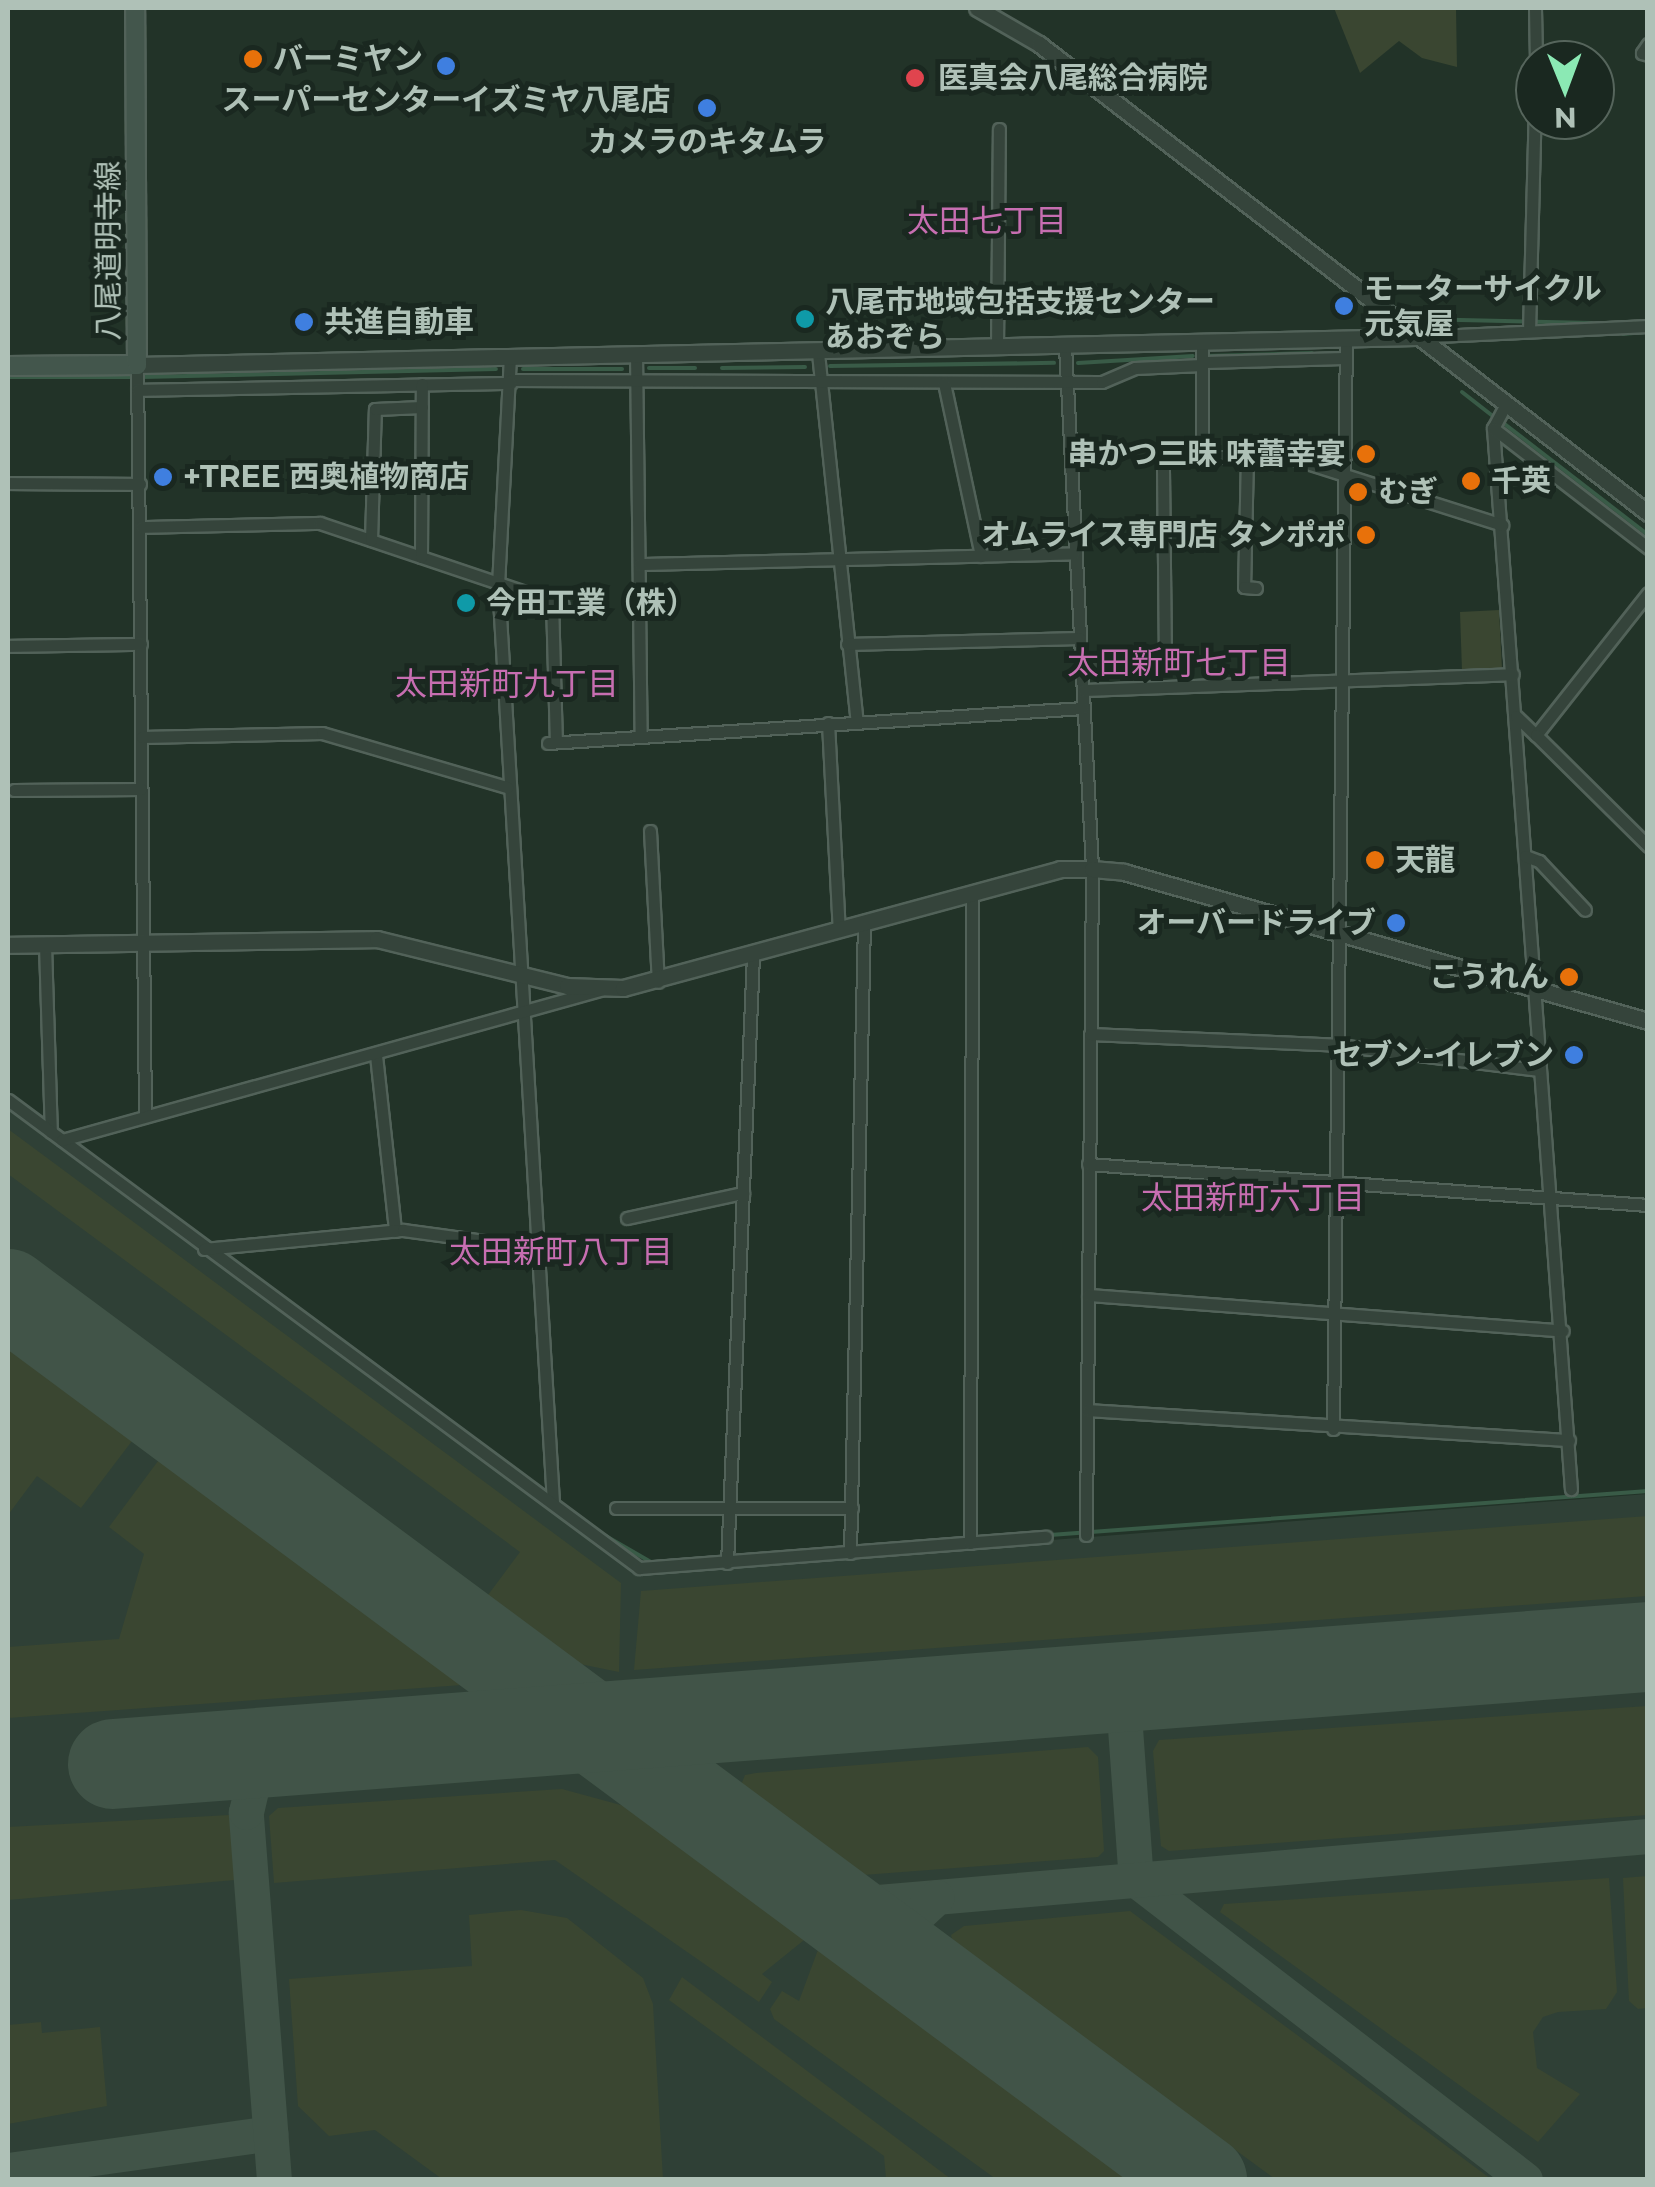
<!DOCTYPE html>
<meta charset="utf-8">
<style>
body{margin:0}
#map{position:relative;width:1655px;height:2187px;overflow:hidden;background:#223328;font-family:Montserrat,"Noto Sans JP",sans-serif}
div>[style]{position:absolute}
.airport>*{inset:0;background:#2f4036}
.green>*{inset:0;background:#3a4631}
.stream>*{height:4px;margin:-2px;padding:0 2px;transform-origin:2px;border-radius:2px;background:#395b47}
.river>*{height:25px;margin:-12.5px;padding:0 12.5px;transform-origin:12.5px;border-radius:12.5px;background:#395b47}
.taxiway>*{height:35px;margin:-17.5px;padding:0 17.5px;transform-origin:17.5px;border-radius:17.5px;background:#415448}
.runway>*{height:90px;margin:-45px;padding:0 45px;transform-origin:45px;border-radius:45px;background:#415448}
.roads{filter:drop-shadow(2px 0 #526259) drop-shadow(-2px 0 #526259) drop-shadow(0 2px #526259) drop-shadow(0 -2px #526259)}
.minor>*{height:11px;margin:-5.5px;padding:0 5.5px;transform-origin:5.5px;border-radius:5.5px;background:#35443b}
.tertiary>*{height:15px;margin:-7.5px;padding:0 7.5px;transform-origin:7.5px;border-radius:7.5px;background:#35443b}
.secondary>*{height:18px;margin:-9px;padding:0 9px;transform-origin:9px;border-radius:9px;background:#43564c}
.dots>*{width:28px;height:28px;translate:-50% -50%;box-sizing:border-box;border:5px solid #1a2820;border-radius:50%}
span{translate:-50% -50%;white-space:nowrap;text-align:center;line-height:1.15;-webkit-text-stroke:10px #1a2820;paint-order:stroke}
.poi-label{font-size:30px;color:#afc1b7;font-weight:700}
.left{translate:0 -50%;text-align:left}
.right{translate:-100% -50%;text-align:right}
.street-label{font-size:30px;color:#afc1b7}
.neighbourhood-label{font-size:32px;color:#c76eb1}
.frame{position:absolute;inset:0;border:10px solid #afc1b7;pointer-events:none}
.north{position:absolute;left:1515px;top:40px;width:100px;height:100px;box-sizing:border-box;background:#1a2820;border:2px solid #56655c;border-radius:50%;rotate:179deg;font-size:28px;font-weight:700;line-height:40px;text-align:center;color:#afc1b7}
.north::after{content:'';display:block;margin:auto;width:35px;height:45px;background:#8be9b4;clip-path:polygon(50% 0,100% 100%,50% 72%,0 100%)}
</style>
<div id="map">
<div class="airport">
<div style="clip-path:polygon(8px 1110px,636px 1572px,1647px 1494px,1647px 2179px,8px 2179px)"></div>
</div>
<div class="green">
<div style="clip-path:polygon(1334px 8px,1456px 8px,1457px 67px,1422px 58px,1399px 41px,1360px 73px)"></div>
<div style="clip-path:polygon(1499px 610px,1502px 669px,1462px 671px,1460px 612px)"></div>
<div style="clip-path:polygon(8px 1129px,621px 1583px,619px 1672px,570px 1662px,485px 1599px,520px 1552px,8px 1174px)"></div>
<div style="clip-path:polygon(8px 1348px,132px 1441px,81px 1508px,37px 1476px,8px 1515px)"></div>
<div style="clip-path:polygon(161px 1457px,462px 1685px,8px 1718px,8px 1647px,119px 1639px,144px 1554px,109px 1527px)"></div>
<div style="clip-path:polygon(1648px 1516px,1647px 1596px,634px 1670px,641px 1591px)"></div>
<div style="clip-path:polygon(1647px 1706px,1647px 1815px,1169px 1851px,1161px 1846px,1153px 1751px,1159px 1740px)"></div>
<div style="clip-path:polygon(1088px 1747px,1098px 1757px,1104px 1851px,1098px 1857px,863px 1875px,741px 1785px,745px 1775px,756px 1773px)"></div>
<div style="clip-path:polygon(562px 1789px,628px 1807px,809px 1936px,762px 1974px,772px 1982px,759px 2002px,555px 1860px,274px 1883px,269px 1816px,278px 1808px)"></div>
<div style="clip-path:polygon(230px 1815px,235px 1880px,8px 1900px,8px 1827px)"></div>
<div style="clip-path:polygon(1647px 1876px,1647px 2008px,1638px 2009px,1629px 2001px,1623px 1878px)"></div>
<div style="clip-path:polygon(1609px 1878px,1617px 1992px,1606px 2009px,1558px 2012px,1543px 2017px,1533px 2032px,1537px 2068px,1580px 2094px,1538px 2142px,1220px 1912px,1224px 1904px)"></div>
<div style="clip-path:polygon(521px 1910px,567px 1918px,643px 1978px,653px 2004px,663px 2179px,442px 2179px,375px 2130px,329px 2136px,298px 2106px,289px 1979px,472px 1966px,469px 1915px)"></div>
<div style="clip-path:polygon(1130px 1911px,1491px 2179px,1275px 2179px,953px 1943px,951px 1935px,964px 1926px)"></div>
<div style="clip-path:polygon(819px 1947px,1141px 2179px,996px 2179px,774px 2019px,770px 2009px,782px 1991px,799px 2001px)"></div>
<div style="clip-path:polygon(682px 1977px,951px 2179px,886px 2179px,884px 2156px,669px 2000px)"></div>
<div style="clip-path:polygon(41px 2022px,42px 2033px,100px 2027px,107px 2106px,8px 2124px,8px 2025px)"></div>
</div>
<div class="stream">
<div style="left:1417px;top:319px;width:175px;rotate:1.3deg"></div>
<div style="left:1623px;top:334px;width:25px;rotate:-5deg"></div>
<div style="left:1207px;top:356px;width:105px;rotate:-1.6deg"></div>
<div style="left:1078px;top:363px;width:115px;rotate:-3.5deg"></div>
<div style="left:830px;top:366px;width:224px;rotate:-0.8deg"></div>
<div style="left:649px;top:368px;width:46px"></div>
<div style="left:722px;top:368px;width:83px;rotate:-0.7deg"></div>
<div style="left:523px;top:369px;width:99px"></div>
<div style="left:8px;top:377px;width:125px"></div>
<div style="left:142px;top:377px;width:354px;rotate:-1.3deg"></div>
<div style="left:1462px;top:392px;width:41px;rotate:38deg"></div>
<div style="left:1502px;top:422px;width:185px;rotate:37.7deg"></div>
<div style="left:359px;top:1353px;width:206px;rotate:36.7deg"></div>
<div style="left:604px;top:1535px;width:54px;rotate:29.9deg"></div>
<div style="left:1050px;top:1535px;width:600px;rotate:-4.21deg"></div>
</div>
<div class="river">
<div style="left:8px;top:2168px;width:20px;rotate:37deg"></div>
</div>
<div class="taxiway">
<div style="left:1122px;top:1686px;width:195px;rotate:85.9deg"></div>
<div style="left:1136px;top:1880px;width:491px;rotate:37.6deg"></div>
<div style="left:831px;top:1906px;width:820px;rotate:-4.9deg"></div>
<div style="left:918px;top:1970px;width:49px;rotate:-98.1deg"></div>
<div style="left:911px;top:1921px;width:35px;rotate:-43deg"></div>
<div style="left:8px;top:2170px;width:265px;rotate:-8deg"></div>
<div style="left:274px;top:2180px;width:369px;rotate:-94.4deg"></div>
<div style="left:246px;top:1812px;width:36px;rotate:-77deg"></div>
<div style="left:254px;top:1777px;width:39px;rotate:-40deg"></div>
</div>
<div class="runway">
<div style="left:8px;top:1294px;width:1487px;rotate:36.58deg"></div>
<div style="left:113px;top:1764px;width:1539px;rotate:-4.36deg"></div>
</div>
<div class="roads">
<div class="minor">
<div style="left:1535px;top:8px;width:52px;rotate:88.9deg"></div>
<div style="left:1648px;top:44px;width:11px;rotate:124deg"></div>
<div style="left:1642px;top:53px;width:6px;rotate:18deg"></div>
<div style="left:1529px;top:331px;width:237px;rotate:-88.5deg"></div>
<div style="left:1416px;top:337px;width:232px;rotate:-2.7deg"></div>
<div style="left:1065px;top:346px;width:524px;rotate:87.04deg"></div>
<div style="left:1092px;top:869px;width:666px;rotate:90.52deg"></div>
<div style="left:997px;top:348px;width:219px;rotate:-89.5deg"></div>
<div style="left:818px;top:353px;width:371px;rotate:84deg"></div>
<div style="left:636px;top:354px;width:382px;rotate:89.3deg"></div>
<div style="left:510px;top:356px;width:226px;rotate:93deg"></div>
<div style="left:498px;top:582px;width:923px;rotate:86.58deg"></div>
<div style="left:1203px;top:362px;width:143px;rotate:-1.6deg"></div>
<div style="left:137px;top:365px;width:750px;rotate:89.39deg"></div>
<div style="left:511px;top:380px;width:591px;rotate:0.19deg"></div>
<div style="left:1102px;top:382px;width:36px;rotate:-23deg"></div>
<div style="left:1135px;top:368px;width:67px;rotate:-2.6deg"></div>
<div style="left:944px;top:383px;width:177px;rotate:77.9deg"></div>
<div style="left:137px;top:390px;width:374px;rotate:-1.1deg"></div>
<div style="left:1506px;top:404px;width:27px;rotate:118deg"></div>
<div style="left:1493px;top:428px;width:1064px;rotate:85.8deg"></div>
<div style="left:1493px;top:428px;width:196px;rotate:37.7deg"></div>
<div style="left:1202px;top:457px;width:113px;rotate:-90deg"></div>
<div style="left:1247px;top:457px;width:130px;rotate:91.3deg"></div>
<div style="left:1244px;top:587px;width:12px;rotate:5deg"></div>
<div style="left:8px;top:483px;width:132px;rotate:0.4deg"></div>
<div style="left:141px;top:527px;width:179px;rotate:-1.3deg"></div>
<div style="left:320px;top:523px;width:256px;rotate:18.6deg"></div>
<div style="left:371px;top:540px;width:131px;rotate:-88.3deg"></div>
<div style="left:375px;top:409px;width:47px;rotate:-2.4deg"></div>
<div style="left:421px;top:557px;width:173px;rotate:-89.7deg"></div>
<div style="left:639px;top:564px;width:435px;rotate:-1.4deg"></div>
<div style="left:552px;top:601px;width:141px;rotate:88.4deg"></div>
<div style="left:847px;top:644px;width:232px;rotate:-1.5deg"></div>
<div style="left:8px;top:646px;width:133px;rotate:-0.9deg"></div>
<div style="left:1081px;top:663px;width:84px;rotate:-1.4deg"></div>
<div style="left:1165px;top:661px;width:204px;rotate:-90.6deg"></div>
<div style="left:1163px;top:457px;width:125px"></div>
<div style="left:1288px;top:457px;width:225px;rotate:17.6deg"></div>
<div style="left:1083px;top:690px;width:430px;rotate:-2.1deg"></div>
<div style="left:1516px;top:716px;width:28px;rotate:44deg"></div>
<div style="left:1536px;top:735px;width:181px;rotate:-51.7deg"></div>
<div style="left:828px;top:723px;width:207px;rotate:87deg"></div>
<div style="left:1536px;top:735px;width:158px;rotate:44.7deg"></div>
<div style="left:142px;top:737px;width:180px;rotate:-1.3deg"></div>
<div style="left:322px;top:733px;width:193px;rotate:16.3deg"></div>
<div style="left:548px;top:743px;width:536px;rotate:-3.74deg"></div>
<div style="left:14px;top:790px;width:127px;rotate:-0.5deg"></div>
<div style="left:650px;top:831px;width:151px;rotate:87deg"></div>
<div style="left:1525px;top:856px;width:15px;rotate:20deg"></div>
<div style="left:1539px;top:861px;width:67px;rotate:46.8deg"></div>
<div style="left:45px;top:945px;width:187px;rotate:88.2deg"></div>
<div style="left:1090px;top:1034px;width:248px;rotate:2.5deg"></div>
<div style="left:1338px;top:1045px;width:203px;rotate:7.1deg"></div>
<div style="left:376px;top:1055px;width:177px;rotate:83.8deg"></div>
<div style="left:8px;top:1100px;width:786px;rotate:36.56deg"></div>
<div style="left:639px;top:1568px;width:408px;rotate:-4.4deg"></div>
<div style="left:62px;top:1140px;width:566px;rotate:-15.58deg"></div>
<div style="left:1088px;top:1164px;width:561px;rotate:4.19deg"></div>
<div style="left:627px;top:1218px;width:119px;rotate:-12.2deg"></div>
<div style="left:204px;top:1249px;width:200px;rotate:-5.5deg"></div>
<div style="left:403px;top:1230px;width:135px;rotate:7.7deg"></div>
<div style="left:1088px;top:1295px;width:476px;rotate:4.3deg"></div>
<div style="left:1088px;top:1410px;width:482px;rotate:3.6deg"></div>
<div style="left:1333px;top:1429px;width:1088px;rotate:-89.32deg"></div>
<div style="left:616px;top:1508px;width:236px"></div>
<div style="left:970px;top:1543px;width:650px;rotate:-89.82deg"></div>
<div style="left:850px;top:1553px;width:630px;rotate:-88.73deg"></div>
<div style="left:727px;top:1563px;width:609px;rotate:-87.55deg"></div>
</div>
<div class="tertiary">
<div style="left:977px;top:8px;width:72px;rotate:30.1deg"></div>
<div style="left:1039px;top:44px;width:769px;rotate:37.6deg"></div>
<div style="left:137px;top:365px;width:1279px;rotate:-1.25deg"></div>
<div style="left:8px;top:945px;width:369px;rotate:-0.9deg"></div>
<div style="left:377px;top:939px;width:196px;rotate:13.9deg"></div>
<div style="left:567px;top:986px;width:56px;rotate:2deg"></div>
<div style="left:623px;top:988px;width:453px;rotate:-15.2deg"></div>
<div style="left:1060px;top:869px;width:32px"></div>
<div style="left:1092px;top:869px;width:32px;rotate:5deg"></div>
<div style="left:1124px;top:872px;width:545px;rotate:15.87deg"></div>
</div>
<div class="secondary">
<div style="left:8px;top:366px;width:129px;rotate:-0.4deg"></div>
<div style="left:137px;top:365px;width:357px;rotate:-90.3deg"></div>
</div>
</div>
<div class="dots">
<div style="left:253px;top:59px;background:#e8710a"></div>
<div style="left:446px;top:66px;background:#3f7fe0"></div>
<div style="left:915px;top:78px;background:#e0444e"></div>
<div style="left:707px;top:108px;background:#3f7fe0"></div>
<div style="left:1344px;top:306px;background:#3f7fe0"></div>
<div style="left:805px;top:319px;background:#0f9aa8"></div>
<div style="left:304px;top:322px;background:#3f7fe0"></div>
<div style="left:1366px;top:454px;background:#e8710a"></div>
<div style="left:163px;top:477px;background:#3f7fe0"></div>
<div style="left:1471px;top:481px;background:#e8710a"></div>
<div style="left:1358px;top:492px;background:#e8710a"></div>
<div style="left:1366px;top:535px;background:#e8710a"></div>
<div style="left:466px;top:603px;background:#0f9aa8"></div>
<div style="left:1375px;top:860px;background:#e8710a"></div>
<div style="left:1396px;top:923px;background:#3f7fe0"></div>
<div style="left:1569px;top:977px;background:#e8710a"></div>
<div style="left:1574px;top:1055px;background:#3f7fe0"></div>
</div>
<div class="poi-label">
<span class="left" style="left:273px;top:59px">バーミヤン</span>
<span class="left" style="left:938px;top:78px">医真会八尾総合病院</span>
<span style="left:446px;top:100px">スーパーセンターイズミヤ八尾店</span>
<span style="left:707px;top:142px">カメラのキタムラ</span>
<span class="left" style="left:1364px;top:306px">モーターサイクル<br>元気屋</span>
<span class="left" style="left:825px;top:319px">八尾市地域包括支援センター<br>あおぞら</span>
<span class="left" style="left:324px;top:322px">共進自動車</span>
<span class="right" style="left:1346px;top:454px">串かつ三昧 味蕾幸宴</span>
<span class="left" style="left:183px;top:477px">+TREE 西奥植物商店</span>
<span class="left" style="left:1491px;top:481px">千英</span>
<span class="left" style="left:1378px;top:492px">むぎ</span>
<span class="right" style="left:1346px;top:535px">オムライス専門店 タンポポ</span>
<span class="left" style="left:486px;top:603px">今田工業（株）</span>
<span class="left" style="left:1395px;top:860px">天龍</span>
<span class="right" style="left:1376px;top:923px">オーバードライブ</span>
<span class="right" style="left:1549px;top:977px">こうれん</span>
<span class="right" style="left:1554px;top:1055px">セブン-イレブン</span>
</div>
<div class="street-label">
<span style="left:109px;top:251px;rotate:-90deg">八尾道明寺線</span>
</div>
<div class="neighbourhood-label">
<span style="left:987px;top:221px">太田七丁目</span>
<span style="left:1179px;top:663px">太田新町七丁目</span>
<span style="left:507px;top:684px">太田新町九丁目</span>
<span style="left:1253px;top:1198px">太田新町六丁目</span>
<span style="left:561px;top:1252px">太田新町八丁目</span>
</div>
<div class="frame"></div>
<div class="north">N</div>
</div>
